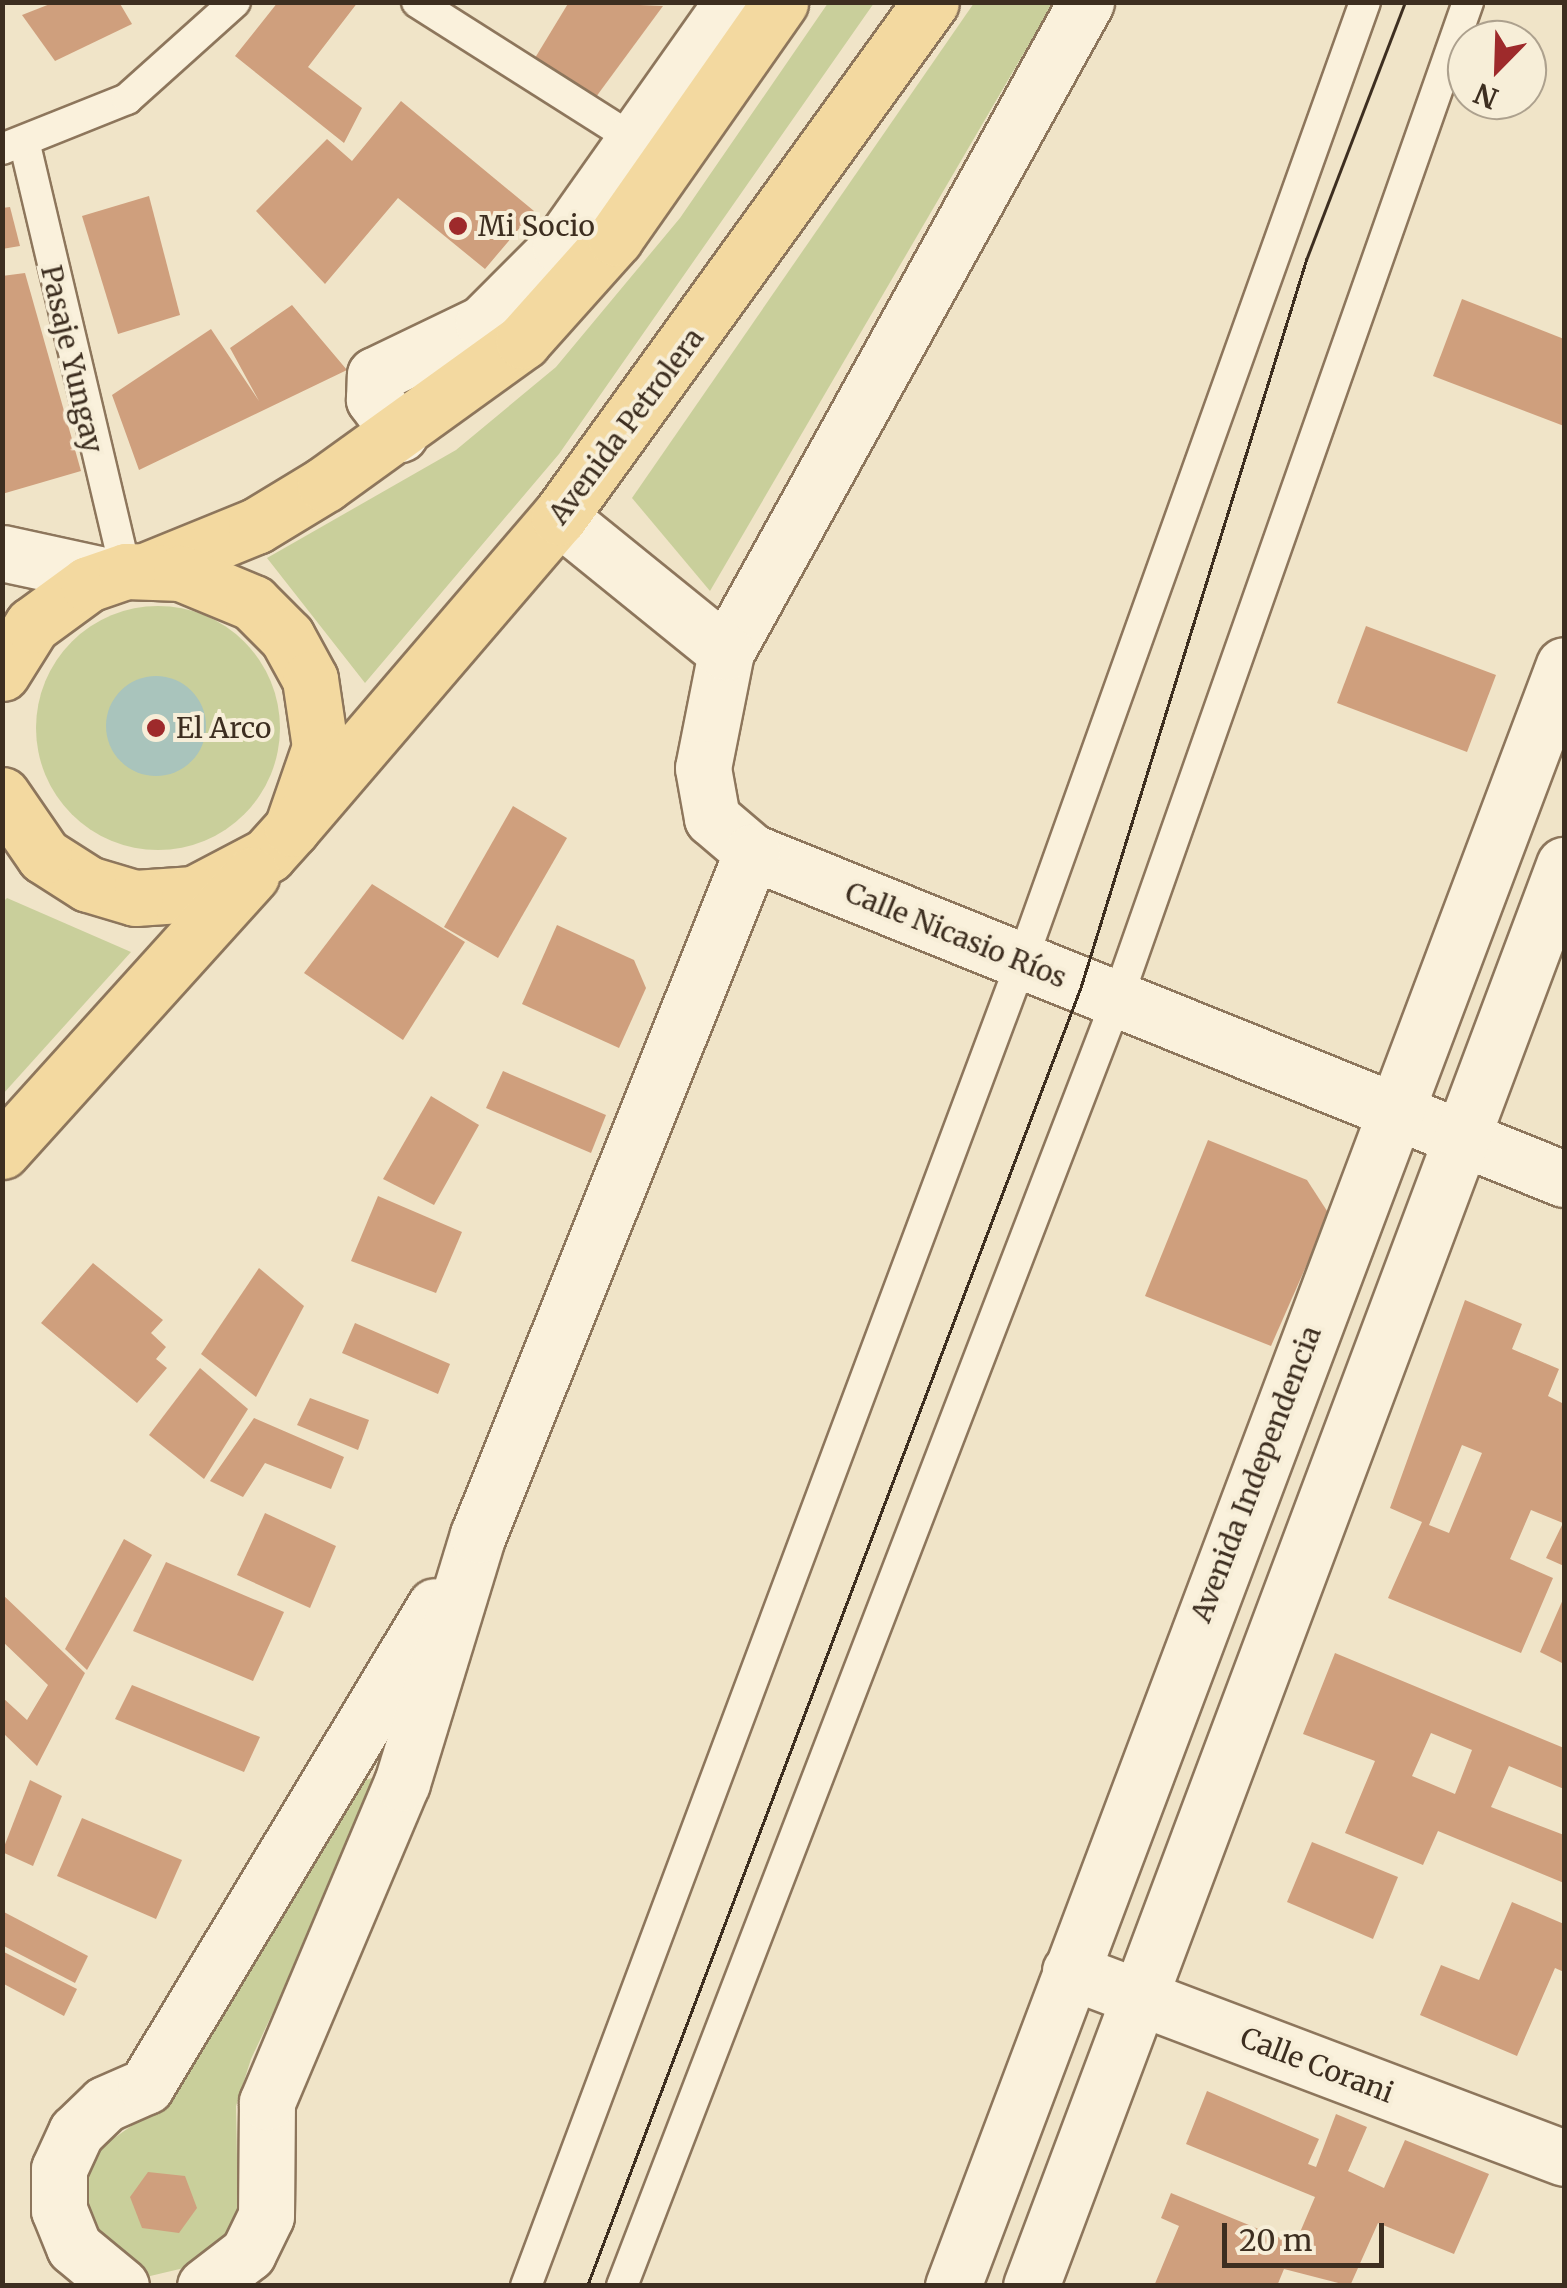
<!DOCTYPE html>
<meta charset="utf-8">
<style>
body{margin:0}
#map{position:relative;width:1567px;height:2288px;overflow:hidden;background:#f0e4c8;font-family:Merriweather,serif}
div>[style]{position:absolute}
.green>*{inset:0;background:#c9cf9b}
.round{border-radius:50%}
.water>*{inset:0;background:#a9c4bc}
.building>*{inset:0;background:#cf9f7d}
.roads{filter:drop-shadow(2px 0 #8d765c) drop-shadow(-2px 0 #8d765c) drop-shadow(0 2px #8d765c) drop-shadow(0 -2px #8d765c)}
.lane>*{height:30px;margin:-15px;padding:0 15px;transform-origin:15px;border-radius:15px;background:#faf1dc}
.street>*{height:55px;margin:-27.5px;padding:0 27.5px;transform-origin:27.5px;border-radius:27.5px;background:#faf1dc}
.secondary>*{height:55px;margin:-27.5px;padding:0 27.5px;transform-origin:27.5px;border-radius:27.5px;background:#faf1dc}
.primary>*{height:55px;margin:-27.5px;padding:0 27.5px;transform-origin:27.5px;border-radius:27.5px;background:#f3d9a0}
.tram>*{height:2.5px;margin:-1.25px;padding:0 1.25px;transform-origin:1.25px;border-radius:1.25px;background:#3d2e20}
.dots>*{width:28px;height:28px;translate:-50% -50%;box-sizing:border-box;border:5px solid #f7eed8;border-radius:50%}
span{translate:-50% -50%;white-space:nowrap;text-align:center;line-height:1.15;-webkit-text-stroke:8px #f7eed8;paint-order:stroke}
.poi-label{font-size:28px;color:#3d2e20}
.left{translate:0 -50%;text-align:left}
.street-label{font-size:28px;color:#3d2e20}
.frame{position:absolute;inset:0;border:5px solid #3d2e20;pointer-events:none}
.north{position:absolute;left:1447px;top:20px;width:100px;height:100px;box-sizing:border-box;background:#f7eed8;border:2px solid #ada18e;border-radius:50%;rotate:203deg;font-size:28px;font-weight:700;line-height:40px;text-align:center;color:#3d2e20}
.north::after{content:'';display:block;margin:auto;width:35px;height:45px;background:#9e2a2b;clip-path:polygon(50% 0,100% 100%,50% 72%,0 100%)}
.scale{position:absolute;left:1222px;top:2223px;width:162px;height:45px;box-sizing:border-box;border:5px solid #3d2e20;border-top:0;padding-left:12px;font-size:30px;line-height:35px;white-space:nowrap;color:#3d2e20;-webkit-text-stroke:8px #f7eed8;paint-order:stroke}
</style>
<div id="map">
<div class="green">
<div style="clip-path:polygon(828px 3px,874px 3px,559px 454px,365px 683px,267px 558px,456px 450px,556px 367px,680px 218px)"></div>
<div style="clip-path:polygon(974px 3px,1053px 3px,710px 591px,632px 498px)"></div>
<div class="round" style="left:36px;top:606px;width:244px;height:244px"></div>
<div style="clip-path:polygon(7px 898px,131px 952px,3px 1094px,2px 903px)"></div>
<div style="clip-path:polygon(375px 1777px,379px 1787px,251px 2059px,236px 2106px,238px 2210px,227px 2240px,205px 2263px,146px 2277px,93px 2245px,79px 2185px,90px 2155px,164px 2103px,363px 1781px)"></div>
</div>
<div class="water">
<div class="round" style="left:106px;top:676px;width:100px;height:100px"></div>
</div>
<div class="building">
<div style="clip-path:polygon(55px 2px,119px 2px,132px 24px,55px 61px,22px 15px)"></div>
<div style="clip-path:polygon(278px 2px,358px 2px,308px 67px,362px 108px,344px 143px,235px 56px)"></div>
<div style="clip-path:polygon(569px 2px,663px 6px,593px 101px,535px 58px)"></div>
<div style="clip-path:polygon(401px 101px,534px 211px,485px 269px,398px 198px,325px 284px,256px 211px,327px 139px,352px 161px)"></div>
<div style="clip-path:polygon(149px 196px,180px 315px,118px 334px,82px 216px)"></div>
<div style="clip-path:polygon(10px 207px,20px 246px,2px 249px,2px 208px)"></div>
<div style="clip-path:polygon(25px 273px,81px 471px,2px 494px,2px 276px)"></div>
<div style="clip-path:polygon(1462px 299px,1564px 339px,1564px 426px,1433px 376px)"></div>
<div style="clip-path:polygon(292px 305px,347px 370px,139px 470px,112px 395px,211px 329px,259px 401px,230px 348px)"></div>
<div style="clip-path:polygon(1366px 626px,1496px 675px,1467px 752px,1337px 703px)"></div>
<div style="clip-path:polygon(513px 806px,567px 838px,498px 958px,444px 927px)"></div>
<div style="clip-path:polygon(372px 884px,465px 942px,403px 1040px,304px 973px)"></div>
<div style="clip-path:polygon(557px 925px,634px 960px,646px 988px,619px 1048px,522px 1004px)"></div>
<div style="clip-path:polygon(503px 1071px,606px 1115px,591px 1153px,486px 1108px)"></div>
<div style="clip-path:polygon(431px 1096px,479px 1125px,434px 1205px,383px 1179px)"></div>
<div style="clip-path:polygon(1208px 1140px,1307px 1180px,1329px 1214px,1271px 1346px,1145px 1296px)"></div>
<div style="clip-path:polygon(378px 1196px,462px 1232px,436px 1293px,351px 1261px)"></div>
<div style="clip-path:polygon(93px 1263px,163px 1320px,151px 1333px,166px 1347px,156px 1359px,167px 1368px,137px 1403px,41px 1323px)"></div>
<div style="clip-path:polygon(259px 1268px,304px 1306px,256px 1397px,201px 1354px)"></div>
<div style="clip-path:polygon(evenodd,1465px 1300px,1522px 1324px,1512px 1349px,1559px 1369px,1548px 1396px,1564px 1404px,1564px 1566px,1546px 1558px,1563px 1523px,1531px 1510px,1510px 1559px,1553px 1578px,1521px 1653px,1388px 1598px,1422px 1522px,1390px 1508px,1465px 1300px,1462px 1445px,1482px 1453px,1449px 1533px,1429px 1525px,1462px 1445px)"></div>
<div style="clip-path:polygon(355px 1323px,450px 1364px,438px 1394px,342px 1353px)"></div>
<div style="clip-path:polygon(200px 1368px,248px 1409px,204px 1479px,149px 1435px)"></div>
<div style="clip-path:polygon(310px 1398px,369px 1420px,358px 1450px,297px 1425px)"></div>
<div style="clip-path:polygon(254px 1418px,344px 1457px,331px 1489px,265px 1463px,243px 1497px,210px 1481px)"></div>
<div style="clip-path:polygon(265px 1513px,336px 1546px,310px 1608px,237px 1575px)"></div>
<div style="clip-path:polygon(124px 1539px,152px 1555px,87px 1670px,65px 1649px)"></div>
<div style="clip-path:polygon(166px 1562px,284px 1612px,253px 1681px,133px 1631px)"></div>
<div style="clip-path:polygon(2px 1594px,85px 1673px,37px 1766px,2px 1732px,2px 1697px,27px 1720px,48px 1685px,2px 1641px)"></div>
<div style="clip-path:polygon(1564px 1597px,1564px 1664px,1540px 1652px)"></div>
<div style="clip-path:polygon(evenodd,1335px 1653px,1564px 1748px,1564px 1789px,1509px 1766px,1491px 1807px,1564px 1835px,1564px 1883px,1438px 1831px,1423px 1865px,1345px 1833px,1375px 1761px,1303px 1734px,1335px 1653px,1431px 1733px,1472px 1750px,1455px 1794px,1412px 1776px,1431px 1733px)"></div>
<div style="clip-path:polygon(132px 1685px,260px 1737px,244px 1772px,115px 1719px)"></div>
<div style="clip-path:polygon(30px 1780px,62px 1796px,33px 1866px,2px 1852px)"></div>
<div style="clip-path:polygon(82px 1818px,182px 1860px,156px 1919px,57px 1876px)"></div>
<div style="clip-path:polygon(1312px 1842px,1398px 1877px,1373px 1939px,1287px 1902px)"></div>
<div style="clip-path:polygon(1512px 1902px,1564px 1924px,1564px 1972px,1555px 1968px,1517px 2056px,1420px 2015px,1441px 1965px,1479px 1980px)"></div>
<div style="clip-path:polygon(2px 1911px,88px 1956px,75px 1983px,2px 1945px)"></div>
<div style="clip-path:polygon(2px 1951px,77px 1989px,64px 2016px,2px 1983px)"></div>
<div style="clip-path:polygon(1207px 2091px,1319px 2139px,1308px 2164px,1316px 2167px,1336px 2114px,1367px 2127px,1348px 2171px,1384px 2188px,1405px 2140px,1489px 2174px,1454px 2254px,1378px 2223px,1350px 2286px,1284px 2269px,1277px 2286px,1154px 2286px,1179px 2226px,1161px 2218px,1171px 2193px,1295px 2244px,1315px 2197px,1186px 2144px)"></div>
<div style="clip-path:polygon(148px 2172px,185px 2176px,197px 2208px,179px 2233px,142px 2228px,130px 2197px)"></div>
</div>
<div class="roads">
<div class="lane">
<div style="left:417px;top:2px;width:262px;rotate:32.4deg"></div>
<div style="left:25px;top:145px;width:438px;rotate:76.7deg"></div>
<div style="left:2px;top:149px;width:135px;rotate:-21.8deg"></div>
<div style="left:127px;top:99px;width:145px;rotate:-41.9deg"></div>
<div style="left:526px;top:2286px;width:1415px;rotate:-69.48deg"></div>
<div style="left:1022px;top:961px;width:1018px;rotate:-70.32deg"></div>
<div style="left:622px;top:2286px;width:1378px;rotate:-68.95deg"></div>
<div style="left:1117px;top:1000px;width:1058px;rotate:-70.62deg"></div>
</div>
<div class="street">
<div style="left:1086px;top:2px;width:743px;rotate:118.98deg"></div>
<div style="left:726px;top:652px;width:118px;rotate:101.2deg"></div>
<div style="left:703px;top:768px;width:51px;rotate:79.8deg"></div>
<div style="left:712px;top:818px;width:52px;rotate:40.4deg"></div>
<div style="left:752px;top:852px;width:875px;rotate:21.94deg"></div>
<div style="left:400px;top:434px;width:44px;rotate:-126.6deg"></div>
<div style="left:374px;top:399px;width:24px;rotate:-88deg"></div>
<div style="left:375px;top:375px;width:120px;rotate:-25.7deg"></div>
<div style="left:483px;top:323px;width:109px;rotate:-45deg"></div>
<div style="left:560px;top:246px;width:299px;rotate:-54.8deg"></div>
<div style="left:559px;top:517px;width:215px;rotate:39deg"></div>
<div style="left:1070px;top:1971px;width:528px;rotate:20.73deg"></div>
<div style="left:121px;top:2286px;width:61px;rotate:-140.3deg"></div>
<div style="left:74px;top:2247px;width:40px;rotate:-112deg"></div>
<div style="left:59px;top:2210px;width:41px;rotate:-90deg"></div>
<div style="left:59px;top:2169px;width:41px;rotate:-65.3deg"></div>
<div style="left:76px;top:2132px;width:40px;rotate:-44deg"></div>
<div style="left:105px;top:2104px;width:45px;rotate:-23.7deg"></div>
<div style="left:146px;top:2086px;width:560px;rotate:-58.95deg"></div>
<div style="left:205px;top:2286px;width:54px;rotate:-37.5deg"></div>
<div style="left:248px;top:2253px;width:41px;rotate:-64.1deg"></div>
<div style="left:266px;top:2216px;width:114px;rotate:-89.5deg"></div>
<div style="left:267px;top:2102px;width:346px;rotate:-67.1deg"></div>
<div style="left:402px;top:1783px;width:259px;rotate:-73deg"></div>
<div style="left:478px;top:1535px;width:736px;rotate:-68.14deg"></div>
</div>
<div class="secondary">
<div style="left:2px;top:553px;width:108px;rotate:12.2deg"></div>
<div style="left:953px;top:2286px;width:1732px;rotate:-69.35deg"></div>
<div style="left:1031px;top:2286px;width:1518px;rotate:-69.44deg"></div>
</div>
<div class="primary">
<div style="left:145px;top:571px;width:120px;rotate:-22.1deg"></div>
<div style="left:256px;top:526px;width:81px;rotate:-31.3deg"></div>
<div style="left:325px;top:484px;width:244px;rotate:-35.8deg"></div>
<div style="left:523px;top:341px;width:138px;rotate:-48.2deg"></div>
<div style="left:615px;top:238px;width:288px;rotate:-55deg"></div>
<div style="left:2px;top:673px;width:57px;rotate:-58deg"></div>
<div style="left:32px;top:625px;width:69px;rotate:-36.2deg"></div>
<div style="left:88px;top:584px;width:40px;rotate:-18.9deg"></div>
<div style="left:126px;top:571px;width:55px;rotate:2.1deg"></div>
<div style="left:181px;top:573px;width:78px;rotate:22.6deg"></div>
<div style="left:253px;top:603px;width:48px;rotate:45deg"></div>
<div style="left:287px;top:637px;width:48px;rotate:61.3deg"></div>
<div style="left:310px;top:679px;width:69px;rotate:81.6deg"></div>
<div style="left:320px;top:747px;width:86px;rotate:109.1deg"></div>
<div style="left:292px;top:828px;width:36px;rotate:132deg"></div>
<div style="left:268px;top:855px;width:84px;rotate:152.2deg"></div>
<div style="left:194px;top:894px;width:59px;rotate:176.1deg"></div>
<div style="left:135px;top:898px;width:49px;rotate:-163.4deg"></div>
<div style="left:88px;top:884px;width:52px;rotate:-147.5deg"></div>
<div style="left:44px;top:856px;width:74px;rotate:-124.5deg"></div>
<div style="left:292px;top:828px;width:410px;rotate:-49.4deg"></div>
<div style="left:559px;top:517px;width:635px;rotate:-54.16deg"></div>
<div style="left:2px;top:1151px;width:372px;rotate:-47.9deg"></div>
</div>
</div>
<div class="tram">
<div style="left:587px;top:2286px;width:1391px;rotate:-69.19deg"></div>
<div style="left:1081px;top:986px;width:760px;rotate:-72.78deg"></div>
<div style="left:1306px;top:260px;width:276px;rotate:-69deg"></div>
</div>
<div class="dots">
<div style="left:458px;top:226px;background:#9e2a2b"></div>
<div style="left:156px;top:728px;background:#9e2a2b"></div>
</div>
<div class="poi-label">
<span class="left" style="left:478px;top:226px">Mi Socio</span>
<span class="left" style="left:176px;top:728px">El Arco</span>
</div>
<div class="street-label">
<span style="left:72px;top:359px;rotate:77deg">Pasaje Yungay</span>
<span style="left:626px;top:426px;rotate:-53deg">Avenida Petrolera</span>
<span style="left:956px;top:935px;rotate:22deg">Calle Nicasio Ríos</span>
<span style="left:1256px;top:1474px;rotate:-69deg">Avenida Independencia</span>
<span style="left:1317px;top:2065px;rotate:21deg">Calle Corani</span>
</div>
<div class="frame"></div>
<div class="north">N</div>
<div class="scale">20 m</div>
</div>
